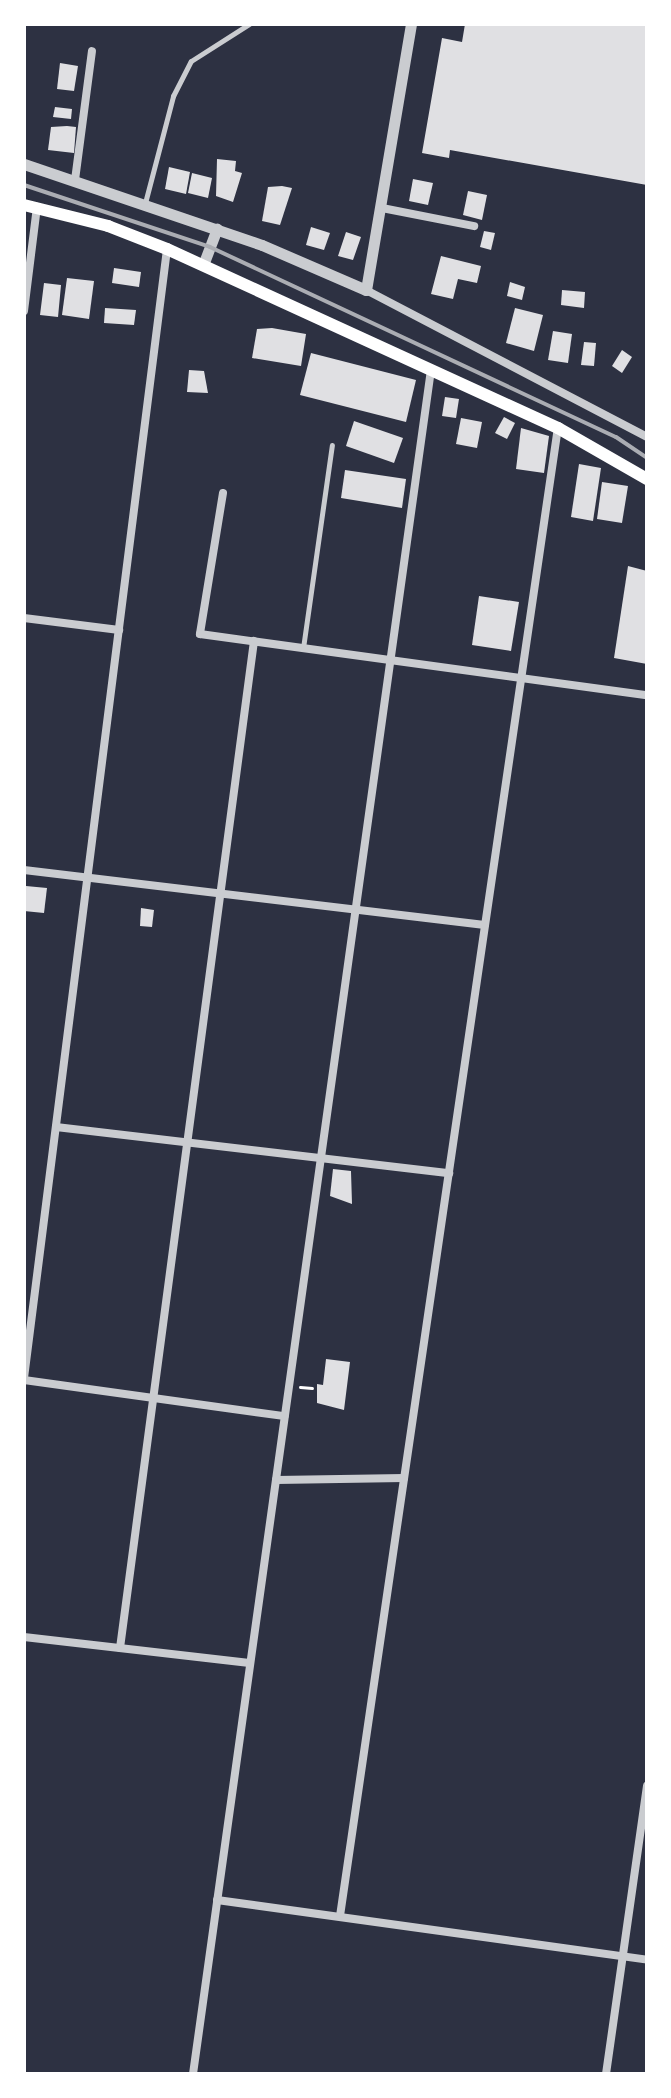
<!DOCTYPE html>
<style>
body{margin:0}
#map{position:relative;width:671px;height:2098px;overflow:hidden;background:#2d3142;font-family:Poppins,sans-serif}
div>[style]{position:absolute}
.building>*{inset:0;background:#e0e0e3}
.path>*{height:3px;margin:-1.5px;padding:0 1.5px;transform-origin:1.5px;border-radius:1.5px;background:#fff}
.service>*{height:5px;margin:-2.5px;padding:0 2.5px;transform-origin:2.5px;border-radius:2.5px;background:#caccd0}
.minor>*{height:8px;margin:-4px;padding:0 4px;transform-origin:4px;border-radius:4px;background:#caccd0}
.tertiary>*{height:11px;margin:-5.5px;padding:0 5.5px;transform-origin:5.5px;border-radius:5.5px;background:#caccd0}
.secondary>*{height:12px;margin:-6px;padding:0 6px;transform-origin:6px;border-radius:6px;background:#fff}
.rail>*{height:4px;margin:-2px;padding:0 2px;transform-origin:2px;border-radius:2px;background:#abadb3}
span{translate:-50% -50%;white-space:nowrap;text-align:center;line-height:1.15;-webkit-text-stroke:8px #fff;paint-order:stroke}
.frame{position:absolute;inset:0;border:26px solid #fff;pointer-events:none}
</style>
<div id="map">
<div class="building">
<div style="clip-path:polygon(465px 24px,647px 24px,647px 185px,450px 150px,449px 158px,422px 153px,442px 38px,462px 42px)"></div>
<div style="clip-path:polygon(60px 63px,78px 66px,74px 91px,57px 89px)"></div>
<div style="clip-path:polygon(55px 107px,72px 109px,71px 119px,53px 117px)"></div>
<div style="clip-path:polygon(67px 126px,76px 127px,74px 153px,48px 150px,51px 127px)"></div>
<div style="clip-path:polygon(217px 159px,236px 161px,235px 171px,242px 173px,233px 202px,216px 196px)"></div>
<div style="clip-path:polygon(169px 167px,190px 172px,186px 194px,165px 189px)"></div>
<div style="clip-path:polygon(192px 173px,212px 178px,208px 198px,188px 193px)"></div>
<div style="clip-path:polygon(413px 179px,433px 183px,428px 205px,409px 201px)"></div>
<div style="clip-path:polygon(282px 186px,292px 188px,280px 225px,262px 221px,268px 187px)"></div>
<div style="clip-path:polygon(468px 191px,487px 195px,482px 220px,463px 215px)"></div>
<div style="clip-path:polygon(311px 227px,330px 233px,324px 250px,306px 245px)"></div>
<div style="clip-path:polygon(484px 231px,495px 233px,491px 250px,480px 247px)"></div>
<div style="clip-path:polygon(346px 232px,361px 237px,353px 260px,338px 256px)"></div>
<div style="clip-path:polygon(441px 256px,481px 266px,477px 283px,458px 279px,453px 299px,431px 294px)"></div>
<div style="clip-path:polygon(114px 268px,141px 272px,139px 287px,112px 283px)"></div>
<div style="clip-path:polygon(67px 278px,94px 281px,89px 319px,62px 315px)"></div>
<div style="clip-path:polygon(510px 282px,525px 287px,522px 300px,507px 296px)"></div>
<div style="clip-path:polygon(44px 283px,61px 285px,58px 317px,40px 315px)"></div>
<div style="clip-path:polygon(562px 290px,585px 292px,584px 308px,561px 305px)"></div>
<div style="clip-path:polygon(105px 308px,136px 310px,134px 325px,104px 323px)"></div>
<div style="clip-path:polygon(515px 308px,543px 315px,534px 351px,506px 343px)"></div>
<div style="clip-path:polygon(272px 328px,306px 334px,301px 366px,252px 358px,257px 329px)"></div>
<div style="clip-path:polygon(553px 331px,572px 334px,568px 363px,548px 360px)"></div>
<div style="clip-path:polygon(584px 342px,596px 343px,594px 366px,581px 365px)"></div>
<div style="clip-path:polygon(622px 350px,632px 357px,622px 373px,612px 366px)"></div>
<div style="clip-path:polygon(311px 353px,416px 380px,406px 422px,300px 395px)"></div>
<div style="clip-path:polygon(189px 370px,204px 371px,208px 393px,187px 392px)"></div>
<div style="clip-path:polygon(445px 397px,459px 399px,456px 418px,442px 416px)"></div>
<div style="clip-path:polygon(504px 417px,515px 423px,507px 439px,495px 433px)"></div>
<div style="clip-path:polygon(461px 418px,482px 422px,477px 448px,456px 444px)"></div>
<div style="clip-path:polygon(354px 421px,403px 438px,394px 463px,346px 446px)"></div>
<div style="clip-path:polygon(521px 428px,549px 436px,544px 473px,516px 469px)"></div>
<div style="clip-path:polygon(579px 464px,601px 468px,593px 521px,571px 517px)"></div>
<div style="clip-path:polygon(345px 470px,406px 479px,402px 508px,341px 498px)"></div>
<div style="clip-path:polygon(602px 482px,628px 486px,622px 523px,597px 519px)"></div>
<div style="clip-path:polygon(628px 566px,647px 571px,647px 664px,614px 658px)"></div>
<div style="clip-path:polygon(479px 596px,519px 602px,511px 651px,472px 645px)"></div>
<div style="clip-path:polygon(26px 886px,47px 888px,44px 913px,24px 911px)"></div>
<div style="clip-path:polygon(141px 908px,154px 910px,152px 927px,140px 926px)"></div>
<div style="clip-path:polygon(333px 1169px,351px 1171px,352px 1204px,330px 1196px)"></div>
<div style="clip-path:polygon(326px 1359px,350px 1362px,344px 1410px,317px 1403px,317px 1384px,323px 1385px)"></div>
</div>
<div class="path">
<div style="left:300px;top:1387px;width:12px;rotate:5deg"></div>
</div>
<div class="service">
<div style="left:145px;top:203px;width:111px;rotate:-75.3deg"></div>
<div style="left:173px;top:96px;width:39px;rotate:-63deg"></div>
<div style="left:191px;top:61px;width:69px;rotate:-32.5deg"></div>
<div style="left:303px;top:648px;width:205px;rotate:-81.9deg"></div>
</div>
<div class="minor">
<div style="left:75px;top:180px;width:130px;rotate:-82.5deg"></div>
<div style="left:382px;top:208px;width:94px;rotate:11.1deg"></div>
<div style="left:366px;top:290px;width:317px;rotate:27.6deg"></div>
<div style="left:24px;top:311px;width:105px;rotate:-82.9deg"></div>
<div style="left:223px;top:493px;width:143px;rotate:99.3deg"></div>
<div style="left:200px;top:634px;width:451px;rotate:7.8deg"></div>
<div style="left:24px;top:618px;width:96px;rotate:7.2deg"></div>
<div style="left:24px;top:870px;width:464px;rotate:6.8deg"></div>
<div style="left:56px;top:1127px;width:396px;rotate:6.7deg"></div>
<div style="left:24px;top:1378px;width:1138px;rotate:-82.78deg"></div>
<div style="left:24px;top:1380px;width:263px;rotate:7.9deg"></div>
<div style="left:276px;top:1480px;width:128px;rotate:-0.9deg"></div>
<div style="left:24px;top:1637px;width:227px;rotate:6.6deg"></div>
<div style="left:120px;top:1648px;width:1016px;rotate:-82.42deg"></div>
<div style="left:217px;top:1900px;width:434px;rotate:7.9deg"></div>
<div style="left:340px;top:1916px;width:1504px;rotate:-81.67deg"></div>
<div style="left:193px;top:2074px;width:1722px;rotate:-82.05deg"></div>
<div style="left:606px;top:2074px;width:291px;rotate:-81.9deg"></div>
</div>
<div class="tertiary">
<div style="left:24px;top:164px;width:251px;rotate:18.8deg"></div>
<div style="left:262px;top:245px;width:113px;rotate:23.4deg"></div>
<div style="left:366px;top:290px;width:270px;rotate:-80.4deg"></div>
<div style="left:203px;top:265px;width:39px;rotate:-69deg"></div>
</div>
<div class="secondary">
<div style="left:24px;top:205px;width:87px;rotate:14deg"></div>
<div style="left:108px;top:226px;width:63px;rotate:21.3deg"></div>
<div style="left:167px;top:249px;width:430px;rotate:24.6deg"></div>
<div style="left:558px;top:428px;width:103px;rotate:29.8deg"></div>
</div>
<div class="rail">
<div style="left:24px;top:185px;width:196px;rotate:18.4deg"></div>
<div style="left:210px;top:247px;width:448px;rotate:25.1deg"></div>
<div style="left:616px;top:437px;width:37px;rotate:34deg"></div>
</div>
<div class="frame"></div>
</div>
